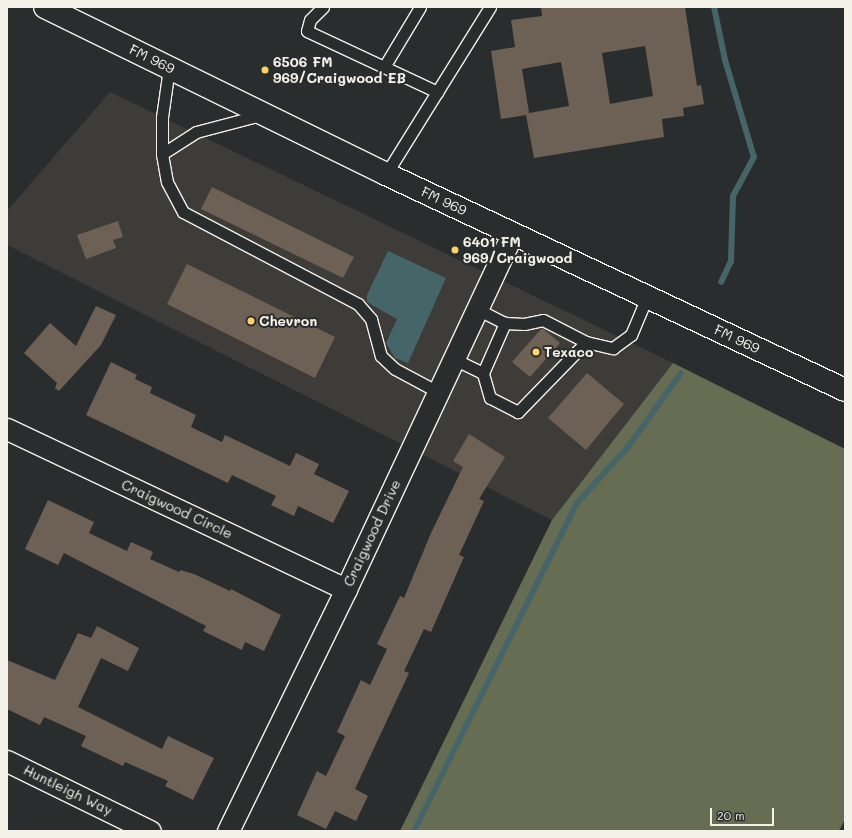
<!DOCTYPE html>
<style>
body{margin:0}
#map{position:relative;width:852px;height:838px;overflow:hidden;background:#2a2d2e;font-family:Mali,sans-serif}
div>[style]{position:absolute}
.built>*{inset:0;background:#3e3c39}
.green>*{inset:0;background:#676d53}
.water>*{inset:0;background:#466568}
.stream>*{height:6px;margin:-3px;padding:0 3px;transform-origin:3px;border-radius:3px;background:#466568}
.building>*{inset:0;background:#6d6054}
.roads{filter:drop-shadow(1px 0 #f4f1e8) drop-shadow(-1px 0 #f4f1e8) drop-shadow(0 1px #f4f1e8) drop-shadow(0 -1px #f4f1e8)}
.lane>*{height:11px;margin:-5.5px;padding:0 5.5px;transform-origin:5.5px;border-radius:5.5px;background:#2a2d2e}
.street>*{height:21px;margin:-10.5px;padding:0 10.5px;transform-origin:10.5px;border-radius:10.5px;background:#2a2d2e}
.primary>*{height:22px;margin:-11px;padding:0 11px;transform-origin:11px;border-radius:11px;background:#2a2d2e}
.dots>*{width:11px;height:11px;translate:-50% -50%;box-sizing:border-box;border:2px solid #2a2d2e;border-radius:50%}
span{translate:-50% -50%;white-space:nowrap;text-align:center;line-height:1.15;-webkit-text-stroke:4px #2a2d2e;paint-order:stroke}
.street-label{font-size:14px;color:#f4f1e8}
.poi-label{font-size:14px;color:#f4f1e8;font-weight:700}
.left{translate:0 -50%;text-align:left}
.frame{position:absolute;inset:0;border:8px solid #f4f1e8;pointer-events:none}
.scale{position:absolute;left:710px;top:808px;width:64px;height:18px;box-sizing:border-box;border:2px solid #f4f1e8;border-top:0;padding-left:5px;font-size:12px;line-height:14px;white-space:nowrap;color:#f4f1e8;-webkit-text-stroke:3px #2a2d2e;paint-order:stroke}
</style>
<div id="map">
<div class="built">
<div style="clip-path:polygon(110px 92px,673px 363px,552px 520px,7px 245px,7px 211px)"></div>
</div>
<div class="green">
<div style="clip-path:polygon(673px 363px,845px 449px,845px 819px,839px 831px,400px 831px,552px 520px)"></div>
</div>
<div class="water">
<div style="clip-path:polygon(388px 251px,446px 278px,408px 363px,395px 358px,386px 343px,397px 319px,367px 302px,367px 295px)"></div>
</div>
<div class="stream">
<div style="left:714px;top:7px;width:54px;rotate:78.3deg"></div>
<div style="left:725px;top:60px;width:101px;rotate:73.4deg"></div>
<div style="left:754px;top:157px;width:44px;rotate:118.3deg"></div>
<div style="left:733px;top:196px;width:65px;rotate:91.8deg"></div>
<div style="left:731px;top:261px;width:23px;rotate:115deg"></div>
<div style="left:414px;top:831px;width:366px;rotate:-63.6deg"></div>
<div style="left:577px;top:503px;width:76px;rotate:-47.7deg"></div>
<div style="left:628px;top:447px;width:91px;rotate:-54.4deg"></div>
</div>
<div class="building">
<div style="clip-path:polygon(evenodd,541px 7px,685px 7px,697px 86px,701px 85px,704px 104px,683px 108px,684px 116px,662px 119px,664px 137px,534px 158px,526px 115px,501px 119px,491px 51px,515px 47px,511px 20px,542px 16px,541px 7px,645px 46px,653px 96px,610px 104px,602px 53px,645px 46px,541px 7px,561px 62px,569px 106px,529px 113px,522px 69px,561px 62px)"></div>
<div style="clip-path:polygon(212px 187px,354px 257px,343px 278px,201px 209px)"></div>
<div style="clip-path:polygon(118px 221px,123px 237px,113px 240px,116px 248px,86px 259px,77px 235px)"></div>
<div style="clip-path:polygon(187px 264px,335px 337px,315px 378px,167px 304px)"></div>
<div style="clip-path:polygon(96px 306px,116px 315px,101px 345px,59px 391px,55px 388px,57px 383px,24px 353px,50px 323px,76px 346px)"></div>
<div style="clip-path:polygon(542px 328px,560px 343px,530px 377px,512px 362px)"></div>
<div style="clip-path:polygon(111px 362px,137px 375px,135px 379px,152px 387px,150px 393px,196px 415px,191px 427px,222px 442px,225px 435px,290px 466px,296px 453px,319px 464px,314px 474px,349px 491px,333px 523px,298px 506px,294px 516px,271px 505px,276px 496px,232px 475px,228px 483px,86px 415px)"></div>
<div style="clip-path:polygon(587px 373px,624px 404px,586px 450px,548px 418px)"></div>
<div style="clip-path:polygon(469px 434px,505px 457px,479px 499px,484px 501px,459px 555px,464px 557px,431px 632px,424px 629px,404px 671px,409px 673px,355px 789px,368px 796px,356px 821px,335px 811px,326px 829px,297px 815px,317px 771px,326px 776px,345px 736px,337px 732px,361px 680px,370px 685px,387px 649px,377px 644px,400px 596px,404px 598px,431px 533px,463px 467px,453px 461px)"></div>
<div style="clip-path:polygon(48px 500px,94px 522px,89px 533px,127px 551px,131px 542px,153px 552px,150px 559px,179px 572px,180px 570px,194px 574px,230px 591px,231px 589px,281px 615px,264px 651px,245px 642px,242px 650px,203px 631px,206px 626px,64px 553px,58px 565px,25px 549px)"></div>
<div style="clip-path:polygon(97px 626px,139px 648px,128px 671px,101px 658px,78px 707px,162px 749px,168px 736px,214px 758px,193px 800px,165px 786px,168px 781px,125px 762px,123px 766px,81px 746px,86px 736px,44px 717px,40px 725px,7px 709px,7px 660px,55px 680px,78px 633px,91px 638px)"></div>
</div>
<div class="roads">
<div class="lane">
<div style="left:323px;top:7px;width:18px;rotate:135deg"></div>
<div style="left:310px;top:20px;width:11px;rotate:105deg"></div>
<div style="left:307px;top:31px;width:144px;rotate:25.1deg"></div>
<div style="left:384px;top:67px;width:70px;rotate:-59deg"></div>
<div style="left:169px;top:68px;width:49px;rotate:98.1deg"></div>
<div style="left:162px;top:117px;width:37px;rotate:90deg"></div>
<div style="left:162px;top:154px;width:28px;rotate:80deg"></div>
<div style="left:167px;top:182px;width:34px;rotate:62deg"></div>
<div style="left:183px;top:212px;width:198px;rotate:27.7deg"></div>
<div style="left:358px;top:304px;width:20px;rotate:49deg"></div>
<div style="left:371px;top:319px;width:38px;rotate:75deg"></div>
<div style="left:381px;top:356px;width:19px;rotate:43deg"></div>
<div style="left:395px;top:369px;width:49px;rotate:28.1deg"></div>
<div style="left:162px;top:154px;width:40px;rotate:-32.9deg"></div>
<div style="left:196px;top:132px;width:67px;rotate:-14.7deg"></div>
<div style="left:386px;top:174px;width:197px;rotate:-58.1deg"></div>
<div style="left:477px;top:309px;width:31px;rotate:27deg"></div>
<div style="left:505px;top:323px;width:19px;rotate:3deg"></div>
<div style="left:524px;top:324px;width:19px;rotate:-12deg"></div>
<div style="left:543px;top:320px;width:48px;rotate:27.1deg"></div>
<div style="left:586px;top:342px;width:98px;rotate:134.2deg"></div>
<div style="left:518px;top:412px;width:31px;rotate:-153deg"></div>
<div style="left:490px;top:398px;width:26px;rotate:-106deg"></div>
<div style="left:483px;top:373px;width:55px;rotate:-66.3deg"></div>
<div style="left:586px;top:342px;width:28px;rotate:13deg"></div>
<div style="left:613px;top:348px;width:22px;rotate:-36deg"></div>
<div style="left:631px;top:335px;width:41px;rotate:-67.2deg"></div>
<div style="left:454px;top:359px;width:32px;rotate:26deg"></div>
</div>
<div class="street">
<div style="left:7px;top:429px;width:375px;rotate:25.3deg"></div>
<div style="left:7px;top:761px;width:159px;rotate:26.1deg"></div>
<div style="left:228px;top:831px;width:269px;rotate:-64deg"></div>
<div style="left:346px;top:589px;width:392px;rotate:-64.9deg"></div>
</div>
<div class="primary">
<div style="left:45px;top:7px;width:380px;rotate:26.1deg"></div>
<div style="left:386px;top:174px;width:507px;rotate:25.2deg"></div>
</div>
</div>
<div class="dots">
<div style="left:265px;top:70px;background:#ffd166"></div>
<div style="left:455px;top:250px;background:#ffd166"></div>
<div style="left:251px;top:321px;background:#ffd166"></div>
<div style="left:536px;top:352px;background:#ffd166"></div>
</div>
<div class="street-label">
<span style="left:152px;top:59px;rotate:26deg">FM 969</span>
<span style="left:444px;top:201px;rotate:25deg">FM 969</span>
<span style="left:737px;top:339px;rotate:25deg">FM 969</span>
<span style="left:177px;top:509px;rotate:25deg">Craigwood Circle</span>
<span style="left:372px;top:533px;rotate:-65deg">Craigwood Drive</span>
<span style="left:68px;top:790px;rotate:26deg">Huntleigh Way</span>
</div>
<div class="poi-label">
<span class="left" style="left:273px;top:70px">6506 FM<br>969/Craigwood EB</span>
<span class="left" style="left:463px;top:250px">6401 FM<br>969/Craigwood</span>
<span class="left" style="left:259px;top:321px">Chevron</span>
<span class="left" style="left:544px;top:352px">Texaco</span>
</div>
<div class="frame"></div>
<div class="scale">20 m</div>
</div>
